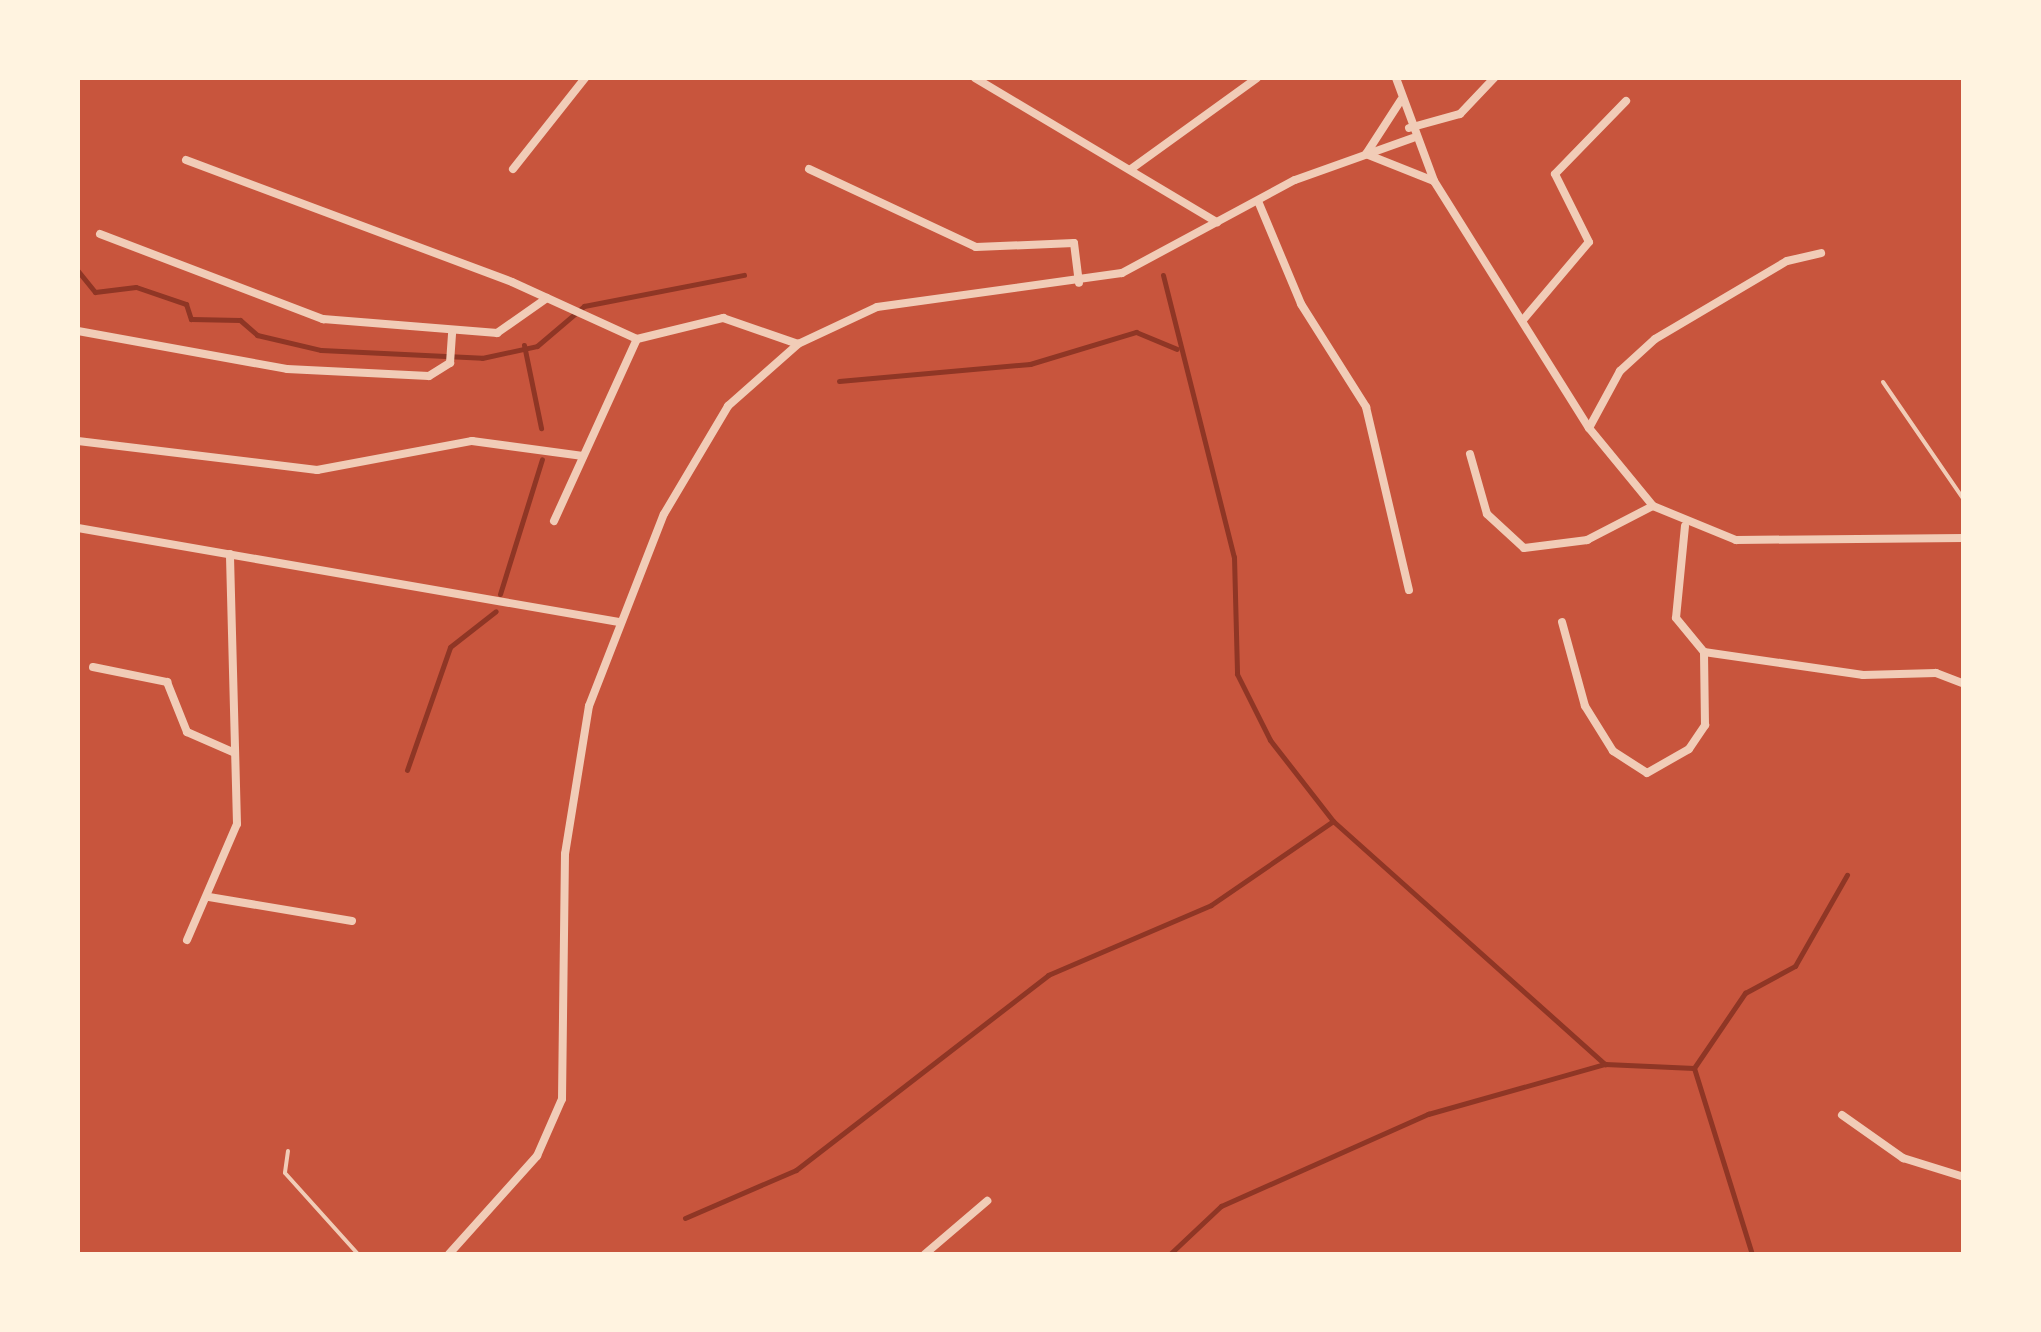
<!DOCTYPE html>
<style>
body{margin:0}
#map{position:relative;width:2041px;height:1332px;overflow:hidden;background:#c8553d;font-family:"Noto Sans",sans-serif}
div>[style]{position:absolute}
.stream>*{height:5px;margin:-2.5px;padding:0 2.5px;transform-origin:2.5px;border-radius:2.5px;background:#8f3625}
.service>*{height:4px;margin:-2px;padding:0 2px;transform-origin:2px;border-radius:2px;background:#f1ccb7}
.minor>*{height:8px;margin:-4px;padding:0 4px;transform-origin:4px;border-radius:4px;background:#f1ccb7}
span{translate:-50% -50%;white-space:nowrap;text-align:center;line-height:1.15;-webkit-text-stroke:8px #fff3e0;paint-order:stroke}
.frame{position:absolute;inset:0;border:80px solid #fff3e0;pointer-events:none}
</style>
<div id="map">
<div class="stream">
<div style="left:78px;top:271px;width:27px;rotate:51deg"></div>
<div style="left:95px;top:292px;width:41px;rotate:-7deg"></div>
<div style="left:136px;top:287px;width:53px;rotate:18.8deg"></div>
<div style="left:186px;top:304px;width:16px;rotate:72deg"></div>
<div style="left:191px;top:319px;width:49px;rotate:1.2deg"></div>
<div style="left:240px;top:320px;width:23px;rotate:41deg"></div>
<div style="left:257px;top:335px;width:66px;rotate:13.2deg"></div>
<div style="left:321px;top:350px;width:161px;rotate:2.8deg"></div>
<div style="left:482px;top:358px;width:56px;rotate:-12.3deg"></div>
<div style="left:537px;top:346px;width:62px;rotate:-40.4deg"></div>
<div style="left:584px;top:306px;width:163px;rotate:-11deg"></div>
<div style="left:1163px;top:275px;width:291px;rotate:75.9deg"></div>
<div style="left:1234px;top:557px;width:117px;rotate:88.5deg"></div>
<div style="left:1237px;top:674px;width:74px;rotate:63.4deg"></div>
<div style="left:1270px;top:740px;width:103px;rotate:52.1deg"></div>
<div style="left:1333px;top:821px;width:365px;rotate:41.8deg"></div>
<div style="left:1605px;top:1064px;width:89px;rotate:2.6deg"></div>
<div style="left:1694px;top:1068px;width:195px;rotate:72.7deg"></div>
<div style="left:524px;top:345px;width:85px;rotate:78.4deg"></div>
<div style="left:839px;top:381px;width:192px;rotate:-5.1deg"></div>
<div style="left:1030px;top:364px;width:111px;rotate:-16.8deg"></div>
<div style="left:1136px;top:332px;width:44px;rotate:22.5deg"></div>
<div style="left:500px;top:594px;width:141px;rotate:-72.7deg"></div>
<div style="left:407px;top:770px;width:130px;rotate:-70.7deg"></div>
<div style="left:450px;top:647px;width:58px;rotate:-38deg"></div>
<div style="left:1694px;top:1068px;width:91px;rotate:-55.8deg"></div>
<div style="left:1745px;top:993px;width:57px;rotate:-28.4deg"></div>
<div style="left:1795px;top:966px;width:105px;rotate:-60.3deg"></div>
<div style="left:685px;top:1218px;width:121px;rotate:-23.4deg"></div>
<div style="left:796px;top:1170px;width:319px;rotate:-37.7deg"></div>
<div style="left:1048px;top:975px;width:177px;rotate:-23.2deg"></div>
<div style="left:1211px;top:905px;width:148px;rotate:-34.5deg"></div>
<div style="left:1170px;top:1254px;width:70px;rotate:-43.3deg"></div>
<div style="left:1221px;top:1206px;width:227px;rotate:-24deg"></div>
<div style="left:1428px;top:1114px;width:184px;rotate:-15.8deg"></div>
</div>
<div class="service">
<div style="left:1883px;top:382px;width:143px;rotate:55.5deg"></div>
<div style="left:288px;top:1151px;width:22px;rotate:98deg"></div>
<div style="left:285px;top:1173px;width:109px;rotate:48deg"></div>
</div>
<div class="minor">
<div style="left:975px;top:78px;width:282px;rotate:30.8deg"></div>
<div style="left:1396px;top:78px;width:110px;rotate:69.7deg"></div>
<div style="left:1434px;top:181px;width:292px;rotate:57.9deg"></div>
<div style="left:1589px;top:428px;width:101px;rotate:50.6deg"></div>
<div style="left:1653px;top:506px;width:90px;rotate:22.3deg"></div>
<div style="left:1736px;top:540px;width:228px;rotate:-0.5deg"></div>
<div style="left:1401px;top:100px;width:64px;rotate:122.9deg"></div>
<div style="left:1366px;top:154px;width:73px;rotate:21.7deg"></div>
<div style="left:1409px;top:128px;width:53px;rotate:-15.4deg"></div>
<div style="left:1460px;top:114px;width:50px;rotate:-46.6deg"></div>
<div style="left:186px;top:160px;width:348px;rotate:20.5deg"></div>
<div style="left:512px;top:282px;width:137px;rotate:24.5deg"></div>
<div style="left:637px;top:339px;width:89px;rotate:-13.7deg"></div>
<div style="left:723px;top:318px;width:79px;rotate:19.1deg"></div>
<div style="left:513px;top:169px;width:116px;rotate:-51.6deg"></div>
<div style="left:809px;top:169px;width:184px;rotate:25deg"></div>
<div style="left:976px;top:247px;width:98px;rotate:-2.3deg"></div>
<div style="left:1074px;top:243px;width:40px;rotate:82.9deg"></div>
<div style="left:1131px;top:169px;width:155px;rotate:-35.8deg"></div>
<div style="left:1258px;top:201px;width:112px;rotate:67.3deg"></div>
<div style="left:1301px;top:304px;width:122px;rotate:57.7deg"></div>
<div style="left:1366px;top:407px;width:188px;rotate:76.8deg"></div>
<div style="left:100px;top:234px;width:239px;rotate:20.9deg"></div>
<div style="left:323px;top:319px;width:175px;rotate:4.6deg"></div>
<div style="left:497px;top:333px;width:61px;rotate:-35deg"></div>
<div style="left:1523px;top:320px;width:102px;rotate:-49.8deg"></div>
<div style="left:1589px;top:242px;width:76px;rotate:-116.6deg"></div>
<div style="left:1555px;top:174px;width:102px;rotate:-45.8deg"></div>
<div style="left:78px;top:331px;width:212px;rotate:10.3deg"></div>
<div style="left:287px;top:369px;width:142px;rotate:2.8deg"></div>
<div style="left:429px;top:376px;width:25px;rotate:-32deg"></div>
<div style="left:450px;top:363px;width:32px;rotate:-86deg"></div>
<div style="left:1589px;top:428px;width:65px;rotate:-61.5deg"></div>
<div style="left:1620px;top:371px;width:47px;rotate:-42.4deg"></div>
<div style="left:1655px;top:339px;width:153px;rotate:-30.6deg"></div>
<div style="left:1787px;top:261px;width:35px;rotate:-13deg"></div>
<div style="left:78px;top:441px;width:241px;rotate:6.9deg"></div>
<div style="left:317px;top:470px;width:158px;rotate:-10.6deg"></div>
<div style="left:472px;top:441px;width:112px;rotate:7.7deg"></div>
<div style="left:1470px;top:454px;width:62px;rotate:74.2deg"></div>
<div style="left:1487px;top:514px;width:50px;rotate:42.6deg"></div>
<div style="left:1524px;top:548px;width:64px;rotate:-7.2deg"></div>
<div style="left:1587px;top:540px;width:74px;rotate:-27.3deg"></div>
<div style="left:554px;top:521px;width:200px;rotate:-65.5deg"></div>
<div style="left:1685px;top:526px;width:92px;rotate:95.6deg"></div>
<div style="left:1676px;top:618px;width:44px;rotate:50.5deg"></div>
<div style="left:1704px;top:652px;width:161px;rotate:8.2deg"></div>
<div style="left:1863px;top:675px;width:73px;rotate:-1.6deg"></div>
<div style="left:1936px;top:673px;width:30px;rotate:21deg"></div>
<div style="left:78px;top:528px;width:549px;rotate:9.86deg"></div>
<div style="left:1562px;top:622px;width:87px;rotate:74.7deg"></div>
<div style="left:1585px;top:706px;width:53px;rotate:58.1deg"></div>
<div style="left:1613px;top:751px;width:40px;rotate:32.9deg"></div>
<div style="left:1647px;top:773px;width:48px;rotate:-29.7deg"></div>
<div style="left:1689px;top:749px;width:29px;rotate:-56deg"></div>
<div style="left:1705px;top:725px;width:73px;rotate:-90.8deg"></div>
<div style="left:93px;top:667px;width:76px;rotate:11.5deg"></div>
<div style="left:167px;top:682px;width:54px;rotate:68.2deg"></div>
<div style="left:187px;top:732px;width:52px;rotate:23.6deg"></div>
<div style="left:209px;top:897px;width:145px;rotate:9.5deg"></div>
<div style="left:187px;top:940px;width:126px;rotate:-66.7deg"></div>
<div style="left:237px;top:824px;width:270px;rotate:-91.5deg"></div>
<div style="left:1842px;top:1115px;width:75px;rotate:35.2deg"></div>
<div style="left:1903px;top:1158px;width:64px;rotate:17.3deg"></div>
<div style="left:449px;top:1254px;width:132px;rotate:-48.1deg"></div>
<div style="left:537px;top:1156px;width:62px;rotate:-66.3deg"></div>
<div style="left:562px;top:1099px;width:245px;rotate:-89.3deg"></div>
<div style="left:565px;top:854px;width:150px;rotate:-80.8deg"></div>
<div style="left:589px;top:706px;width:206px;rotate:-68.7deg"></div>
<div style="left:664px;top:514px;width:126px;rotate:-59.3deg"></div>
<div style="left:728px;top:406px;width:94px;rotate:-41.5deg"></div>
<div style="left:798px;top:344px;width:87px;rotate:-25.1deg"></div>
<div style="left:877px;top:307px;width:247px;rotate:-7.9deg"></div>
<div style="left:1122px;top:273px;width:196px;rotate:-28.3deg"></div>
<div style="left:1295px;top:180px;width:125px;rotate:-19.6deg"></div>
<div style="left:925px;top:1254px;width:82px;rotate:-40.5deg"></div>
</div>
<div class="frame"></div>
</div>
